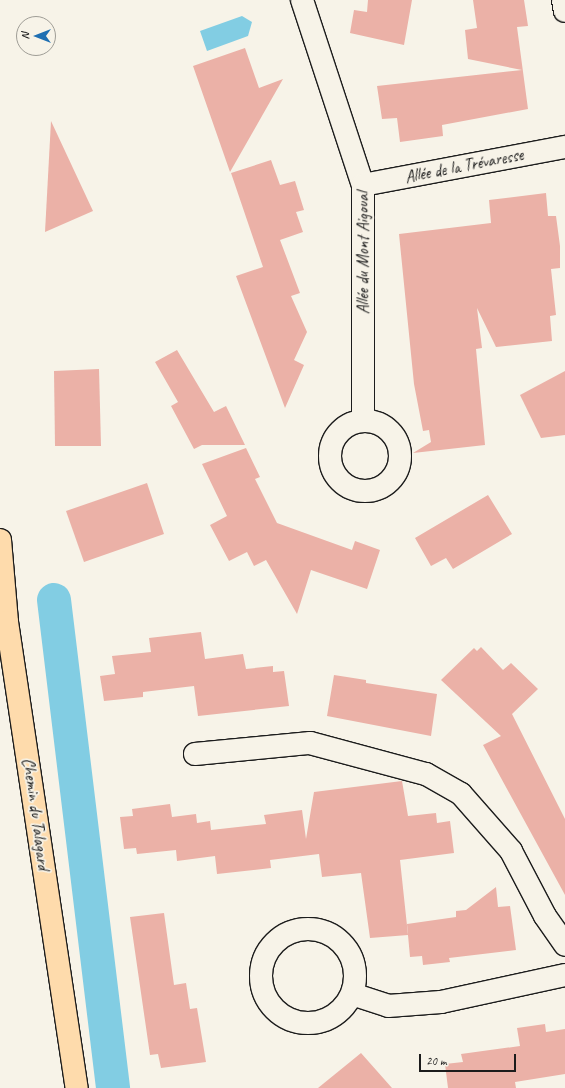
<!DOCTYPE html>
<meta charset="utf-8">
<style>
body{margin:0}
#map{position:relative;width:565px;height:1088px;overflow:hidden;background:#f7f3e8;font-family:Caveat,sans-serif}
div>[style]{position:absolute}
.water>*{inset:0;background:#82cde3}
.canal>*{height:34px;margin:-17px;padding:0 17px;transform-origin:17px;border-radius:17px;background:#82cde3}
.building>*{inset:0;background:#ebb1a7}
.roads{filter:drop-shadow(1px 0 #1c1c1c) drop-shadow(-1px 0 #1c1c1c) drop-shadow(0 1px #1c1c1c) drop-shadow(0 -1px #1c1c1c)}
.minor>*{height:22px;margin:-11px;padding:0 11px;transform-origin:11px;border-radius:11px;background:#f7f3e8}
.minor>.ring{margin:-11px;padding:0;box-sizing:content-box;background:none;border:22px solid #f7f3e8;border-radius:50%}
.primary>*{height:22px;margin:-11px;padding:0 11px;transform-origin:11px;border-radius:11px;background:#fedbac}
span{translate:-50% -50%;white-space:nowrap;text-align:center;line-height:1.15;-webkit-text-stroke:3.5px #f7f3e8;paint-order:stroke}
.street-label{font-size:17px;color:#1c1c1c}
.north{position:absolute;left:16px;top:16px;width:40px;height:40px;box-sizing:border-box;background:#f7f3e8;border:1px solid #9f9d96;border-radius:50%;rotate:270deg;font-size:11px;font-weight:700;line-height:16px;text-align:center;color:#1c1c1c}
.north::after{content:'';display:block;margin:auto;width:14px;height:18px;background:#1f6fb2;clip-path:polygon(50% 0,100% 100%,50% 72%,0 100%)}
.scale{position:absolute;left:419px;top:1054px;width:97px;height:18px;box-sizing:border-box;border:2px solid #1c1c1c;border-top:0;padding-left:5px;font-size:12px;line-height:14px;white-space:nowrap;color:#1c1c1c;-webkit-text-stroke:3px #f7f3e8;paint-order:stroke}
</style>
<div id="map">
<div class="water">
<div style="clip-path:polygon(242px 16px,252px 22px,248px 36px,207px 51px,200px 31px)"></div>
</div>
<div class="canal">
<div style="left:54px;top:600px;width:492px;rotate:83.1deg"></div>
</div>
<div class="building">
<div style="clip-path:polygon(368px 0,412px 0,404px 45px,350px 33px,354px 10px,367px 12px)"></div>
<div style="clip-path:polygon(473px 0,524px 0,528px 26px,517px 27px,528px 109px,442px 125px,443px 136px,400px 142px,397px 118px,382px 119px,377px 86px,522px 70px,468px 59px,465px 30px,477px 28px)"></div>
<div style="clip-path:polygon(245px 48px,259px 88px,283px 79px,230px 172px,193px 66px)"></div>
<div style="clip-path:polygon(51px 121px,93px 211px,45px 232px)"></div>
<div style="clip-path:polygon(271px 160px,280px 185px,295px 181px,304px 210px,296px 212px,303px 232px,280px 240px,300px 293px,291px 296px,307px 332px,294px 360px,304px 365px,285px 408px,236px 276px,263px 267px,231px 173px)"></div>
<div style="clip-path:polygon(546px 193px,548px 216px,556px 216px,560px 246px,560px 268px,551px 269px,556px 315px,550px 316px,552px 341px,496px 347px,477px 308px,482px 348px,476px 349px,485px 445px,413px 453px,431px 442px,429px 430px,423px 431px,414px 384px,399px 234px,491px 223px,489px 200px)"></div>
<div style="clip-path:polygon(177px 350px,214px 412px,226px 406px,245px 445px,202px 445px,194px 449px,171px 406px,178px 402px,155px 362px)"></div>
<div style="clip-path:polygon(99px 369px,101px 446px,55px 446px,54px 371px)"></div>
<div style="clip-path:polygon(565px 371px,565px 435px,541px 438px,520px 395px)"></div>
<div style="clip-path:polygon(246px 448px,260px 477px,255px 479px,277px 523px,352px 550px,355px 541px,380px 550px,367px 589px,311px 570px,297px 614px,266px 560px,254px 566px,247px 552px,229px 561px,210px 525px,227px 516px,202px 464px)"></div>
<div style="clip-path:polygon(147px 483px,164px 534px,84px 562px,66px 511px)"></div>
<div style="clip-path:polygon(488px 495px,512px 534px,453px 569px,446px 558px,431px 566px,415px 538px)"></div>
<div style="clip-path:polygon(201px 632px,205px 659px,243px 654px,246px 669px,273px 666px,273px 672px,284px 671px,289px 706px,198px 716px,194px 686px,143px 692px,143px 697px,104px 701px,100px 676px,115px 674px,112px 656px,151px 652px,149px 638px)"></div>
<div style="clip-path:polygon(481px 647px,503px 670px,511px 663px,538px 689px,512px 714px,565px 819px,565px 895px,483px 745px,501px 736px,441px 680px,474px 648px,477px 651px)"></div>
<div style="clip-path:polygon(334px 675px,366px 680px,366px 683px,437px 694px,431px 736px,327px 716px)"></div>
<div style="clip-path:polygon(402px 781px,408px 816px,436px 813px,437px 823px,450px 821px,454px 853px,400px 860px,408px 935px,370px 938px,361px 873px,322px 877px,319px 854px,270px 860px,271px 868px,217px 874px,215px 856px,177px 861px,176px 850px,137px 854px,136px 848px,124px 849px,120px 817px,133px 816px,132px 809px,170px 804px,172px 817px,196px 814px,197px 823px,210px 821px,211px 830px,266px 824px,264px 815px,302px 810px,306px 839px,314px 792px)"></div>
<div style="clip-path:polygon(496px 887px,498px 907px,510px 906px,516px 950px,449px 958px,450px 962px,423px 965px,422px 956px,410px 957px,407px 924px,456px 917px,456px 911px,466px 910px)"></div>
<div style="clip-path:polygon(164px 913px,174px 985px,186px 983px,190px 1009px,197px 1008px,206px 1062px,161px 1068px,158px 1054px,150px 1055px,130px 917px)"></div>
<div style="clip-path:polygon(545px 1024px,546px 1032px,565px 1029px,565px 1074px,515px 1082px,516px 1088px,448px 1088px,445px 1064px,463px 1062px,461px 1054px,520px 1046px,517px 1028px)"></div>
<div style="clip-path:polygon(361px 1053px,392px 1088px,318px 1088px,350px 1062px)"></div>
</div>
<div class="roads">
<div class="minor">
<div style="left:302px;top:0;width:195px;rotate:71.8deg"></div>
<div style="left:363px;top:185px;width:235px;rotate:90deg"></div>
<div style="left:563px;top:0;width:11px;rotate:80deg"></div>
<div style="left:363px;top:185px;width:206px;rotate:-10.7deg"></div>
<div class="ring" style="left:330px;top:421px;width:48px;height:48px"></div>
<div style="left:195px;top:754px;width:116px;rotate:-5.5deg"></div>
<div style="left:310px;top:743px;width:120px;rotate:15deg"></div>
<div style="left:426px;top:774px;width:40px;rotate:29.7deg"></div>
<div style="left:461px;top:794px;width:76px;rotate:48.7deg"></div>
<div style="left:511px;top:851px;width:73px;rotate:62.4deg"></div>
<div style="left:545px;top:916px;width:35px;rotate:55deg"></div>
<div class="ring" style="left:261px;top:929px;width:72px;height:72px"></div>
<div style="left:352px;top:994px;width:38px;rotate:18deg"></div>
<div style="left:388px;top:1006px;width:53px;rotate:-4.3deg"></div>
<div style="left:441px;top:1002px;width:127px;rotate:-12.3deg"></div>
</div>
<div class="primary">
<div style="left:0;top:540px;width:82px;rotate:85.1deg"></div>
<div style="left:7px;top:622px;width:471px;rotate:81.5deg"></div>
</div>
</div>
<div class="street-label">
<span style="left:464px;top:166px;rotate:-11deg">Allée de la Trévaresse</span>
<span style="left:363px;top:253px;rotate:-90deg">Allée du Mont Aigoual</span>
<span style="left:36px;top:814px;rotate:82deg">Chemin du Talagard</span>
</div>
<div class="north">N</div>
<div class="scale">20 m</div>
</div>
